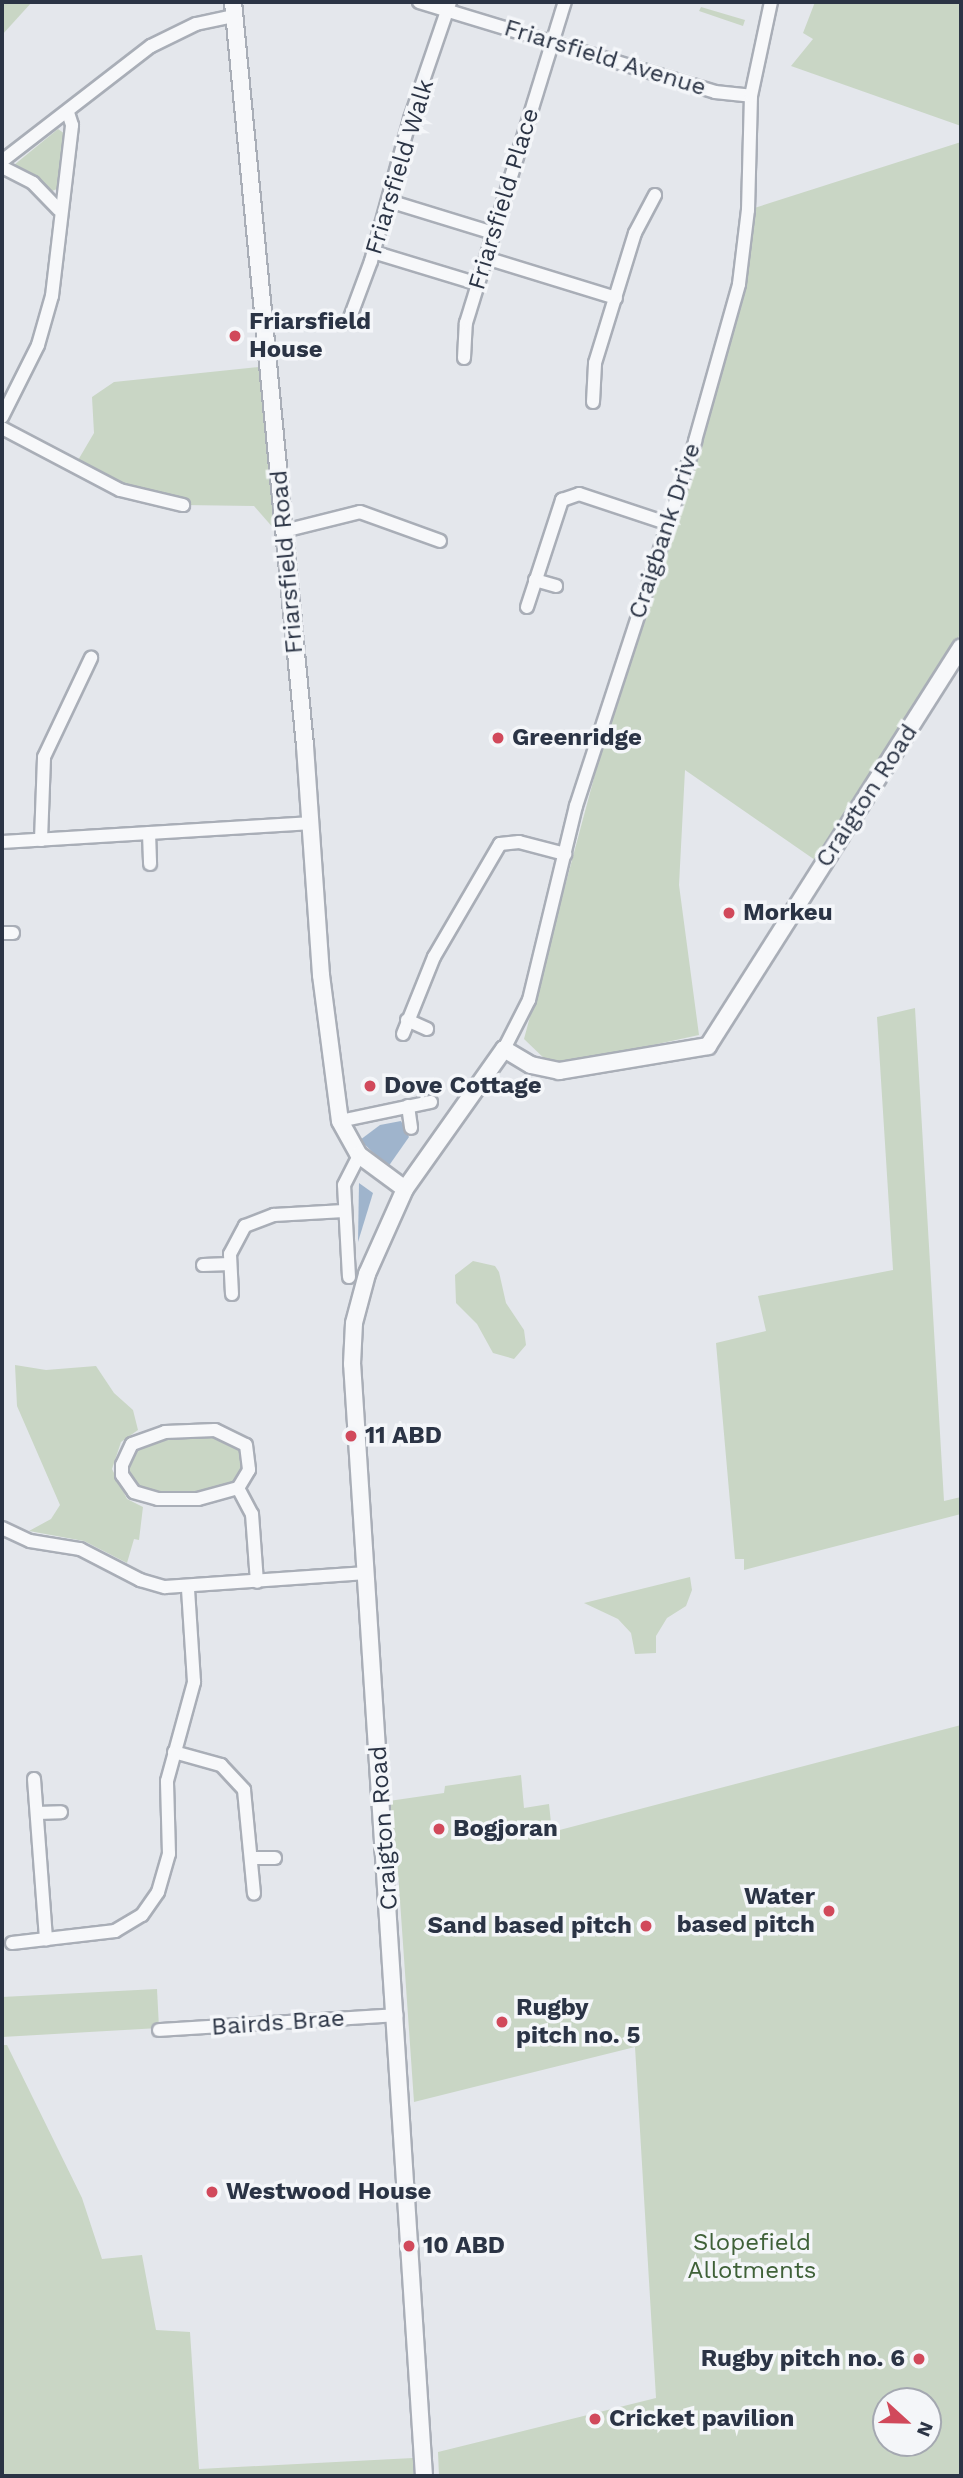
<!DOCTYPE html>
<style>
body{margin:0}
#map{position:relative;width:963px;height:2478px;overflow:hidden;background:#e4e7ec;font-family:"Work Sans",sans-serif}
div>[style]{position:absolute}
.green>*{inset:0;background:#c9d6c5}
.water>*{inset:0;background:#9fb4cc}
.roads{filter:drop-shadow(2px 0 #a9aeb7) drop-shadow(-2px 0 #a9aeb7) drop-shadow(0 2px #a9aeb7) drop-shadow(0 -2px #a9aeb7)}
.minor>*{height:12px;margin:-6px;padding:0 6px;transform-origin:6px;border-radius:6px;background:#f7f8fa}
.tertiary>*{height:16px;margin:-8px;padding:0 8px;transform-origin:8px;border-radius:8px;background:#f7f8fa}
.dots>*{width:19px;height:19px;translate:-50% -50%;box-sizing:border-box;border:4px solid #f4f6f9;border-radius:50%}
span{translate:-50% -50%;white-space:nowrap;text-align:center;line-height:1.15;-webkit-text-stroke:7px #f4f6f9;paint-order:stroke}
.street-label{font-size:24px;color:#2b3445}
.poi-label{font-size:24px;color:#2b3445;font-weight:700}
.left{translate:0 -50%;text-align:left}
.right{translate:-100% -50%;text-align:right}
.park-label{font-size:24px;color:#3f6138}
.frame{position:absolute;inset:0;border:4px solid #2b3445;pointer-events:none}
.north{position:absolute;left:872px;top:2387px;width:70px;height:70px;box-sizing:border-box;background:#f4f6f9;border:2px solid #a4a8b1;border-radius:50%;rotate:112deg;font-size:19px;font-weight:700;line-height:28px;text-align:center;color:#2b3445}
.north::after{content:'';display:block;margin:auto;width:24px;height:32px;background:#d1495b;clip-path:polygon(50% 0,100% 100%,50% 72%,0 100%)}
</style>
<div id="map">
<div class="green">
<div style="clip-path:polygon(2px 2px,32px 2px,2px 35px)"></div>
<div style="clip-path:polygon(815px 2px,961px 2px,961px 126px,791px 66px,813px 39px,803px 33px)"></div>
<div style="clip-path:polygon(701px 7px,745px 20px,743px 26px,699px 11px)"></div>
<div style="clip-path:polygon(58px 129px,65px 134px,57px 189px,52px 191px,14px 165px)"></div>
<div style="clip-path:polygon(961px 142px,961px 633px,815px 860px,685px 770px,679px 885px,699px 1035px,579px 1061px,549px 1063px,524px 1039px,639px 610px,718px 363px,748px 210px)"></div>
<div style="clip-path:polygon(268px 366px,282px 538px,254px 506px,183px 505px,150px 499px,74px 467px,94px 433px,92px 397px,114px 382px)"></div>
<div style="clip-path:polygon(915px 1008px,944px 1501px,961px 1497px,961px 1514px,744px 1570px,744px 1559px,735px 1559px,716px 1343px,766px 1331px,758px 1296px,893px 1270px,877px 1017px)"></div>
<div style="clip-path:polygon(473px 1261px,495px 1266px,499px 1272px,506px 1303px,524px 1330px,526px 1345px,514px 1359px,493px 1353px,477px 1324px,456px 1303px,455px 1275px)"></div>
<div style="clip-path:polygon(15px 1365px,46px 1370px,96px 1366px,114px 1393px,133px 1410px,138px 1430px,121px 1442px,112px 1469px,127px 1499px,143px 1507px,139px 1540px,134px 1539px,127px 1563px,84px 1541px,29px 1531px,51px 1519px,60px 1505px,17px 1406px)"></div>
<div style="clip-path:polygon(174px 1437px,224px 1437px,240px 1448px,242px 1471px,235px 1481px,203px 1492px,176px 1494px,140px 1489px,128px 1471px,135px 1450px)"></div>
<div style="clip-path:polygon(690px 1577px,692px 1590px,686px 1606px,667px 1618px,656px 1636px,656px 1653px,635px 1654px,631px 1633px,618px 1619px,584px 1603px)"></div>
<div style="clip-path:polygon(evenodd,961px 1725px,961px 2476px,439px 2476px,438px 2452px,656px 2398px,635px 2047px,414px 2102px,398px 1872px,387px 1873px,382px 1802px,444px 1793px,445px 1786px,521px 1775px,524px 1808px,549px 1804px,552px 1832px,961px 1725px,886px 2401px,928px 2401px,928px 2443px,886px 2443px,886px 2401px)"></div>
<div style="clip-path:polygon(157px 1989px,159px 2028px,2px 2037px,2px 1997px)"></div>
<div style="clip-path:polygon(2px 2045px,7px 2045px,82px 2198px,102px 2259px,142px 2255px,156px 2330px,190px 2332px,199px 2469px,413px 2458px,414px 2476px,2px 2476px)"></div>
</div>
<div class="water">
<div style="clip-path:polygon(401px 1121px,409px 1137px,388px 1167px,360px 1140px,380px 1125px)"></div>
<div style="clip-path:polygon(359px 1183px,373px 1193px,358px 1242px)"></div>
</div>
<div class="roads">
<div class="minor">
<div style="left:419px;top:2px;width:309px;rotate:16.9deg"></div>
<div style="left:715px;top:92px;width:36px;rotate:6deg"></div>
<div style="left:2px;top:161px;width:188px;rotate:-37.7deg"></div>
<div style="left:151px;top:46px;width:50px;rotate:-26.1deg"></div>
<div style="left:196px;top:24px;width:39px;rotate:-12deg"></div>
<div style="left:2px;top:167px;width:35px;rotate:27deg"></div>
<div style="left:33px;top:183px;width:37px;rotate:46deg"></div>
<div style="left:389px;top:201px;width:109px;rotate:17.1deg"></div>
<div style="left:373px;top:252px;width:110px;rotate:16.9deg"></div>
<div style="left:486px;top:258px;width:136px;rotate:17.1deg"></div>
<div style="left:348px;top:323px;width:66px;rotate:-69.6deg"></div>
<div style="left:371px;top:261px;width:147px;rotate:-74.6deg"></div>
<div style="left:410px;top:119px;width:124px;rotate:-71.1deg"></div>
<div style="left:464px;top:358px;width:35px;rotate:-87deg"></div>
<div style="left:466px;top:323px;width:336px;rotate:-72.9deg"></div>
<div style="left:593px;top:402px;width:39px;rotate:-87deg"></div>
<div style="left:595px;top:363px;width:136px;rotate:-72.9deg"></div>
<div style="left:635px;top:233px;width:43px;rotate:-62.2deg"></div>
<div style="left:2px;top:417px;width:80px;rotate:-63.4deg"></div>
<div style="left:38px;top:345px;width:51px;rotate:-74.1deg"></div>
<div style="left:52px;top:296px;width:172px;rotate:-83.3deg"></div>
<div style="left:72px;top:125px;width:13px;rotate:-108deg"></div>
<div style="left:2px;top:428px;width:133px;rotate:27.7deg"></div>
<div style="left:120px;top:490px;width:65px;rotate:13.4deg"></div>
<div style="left:284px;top:531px;width:78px;rotate:-14deg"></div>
<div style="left:360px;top:512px;width:85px;rotate:19.9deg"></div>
<div style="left:535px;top:580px;width:22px;rotate:16deg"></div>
<div style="left:527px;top:607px;width:113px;rotate:-71.9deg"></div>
<div style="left:562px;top:500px;width:18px;rotate:-19deg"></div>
<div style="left:579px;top:494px;width:92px;rotate:18.4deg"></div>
<div style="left:149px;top:833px;width:31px;rotate:88deg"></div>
<div style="left:41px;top:840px;width:83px;rotate:-87.9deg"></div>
<div style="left:44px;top:757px;width:110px;rotate:-64.6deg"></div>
<div style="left:2px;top:842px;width:309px;rotate:-3.5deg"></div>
<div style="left:2px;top:933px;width:11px"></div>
<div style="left:407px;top:1020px;width:22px;rotate:24deg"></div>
<div style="left:403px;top:1034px;width:83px;rotate:-68.1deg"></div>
<div style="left:434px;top:957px;width:131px;rotate:-59.7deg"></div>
<div style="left:500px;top:844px;width:19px;rotate:-6deg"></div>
<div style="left:519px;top:842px;width:48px;rotate:14.6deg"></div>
<div style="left:504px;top:1049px;width:55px;rotate:-63deg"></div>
<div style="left:529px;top:1000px;width:200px;rotate:-76.4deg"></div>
<div style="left:576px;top:806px;width:384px;rotate:-71.9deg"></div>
<div style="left:695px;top:441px;width:163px;rotate:-74.3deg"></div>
<div style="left:739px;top:284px;width:75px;rotate:-83.1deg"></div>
<div style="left:748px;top:210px;width:114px;rotate:-88.5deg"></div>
<div style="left:751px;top:96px;width:96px;rotate:-78deg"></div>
<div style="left:408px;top:1106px;width:22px;rotate:82deg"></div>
<div style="left:340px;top:1121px;width:93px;rotate:-11.8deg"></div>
<div style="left:203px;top:1265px;width:27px;rotate:-2deg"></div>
<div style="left:349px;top:1277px;width:92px;rotate:-93.1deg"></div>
<div style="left:344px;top:1185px;width:34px;rotate:-63deg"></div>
<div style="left:232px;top:1294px;width:40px;rotate:-92.9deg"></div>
<div style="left:230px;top:1254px;width:32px;rotate:-62deg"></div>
<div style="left:245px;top:1226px;width:31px;rotate:-21deg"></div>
<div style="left:274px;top:1215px;width:70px;rotate:-3.3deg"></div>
<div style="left:238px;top:1488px;width:41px;rotate:164.6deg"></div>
<div style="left:198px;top:1499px;width:40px;rotate:180deg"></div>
<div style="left:158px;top:1499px;width:25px;rotate:-164deg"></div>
<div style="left:134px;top:1492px;width:21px;rotate:-125deg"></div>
<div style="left:122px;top:1475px;width:10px;rotate:-90deg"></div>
<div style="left:122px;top:1465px;width:23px;rotate:-65deg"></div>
<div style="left:132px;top:1444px;width:35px;rotate:-20deg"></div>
<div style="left:165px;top:1432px;width:50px;rotate:-2.3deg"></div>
<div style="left:215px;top:1430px;width:34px;rotate:26deg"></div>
<div style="left:246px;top:1445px;width:25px;rotate:83deg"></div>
<div style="left:249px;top:1470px;width:21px;rotate:121deg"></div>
<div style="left:238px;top:1488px;width:30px;rotate:62deg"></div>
<div style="left:252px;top:1514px;width:68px;rotate:85.8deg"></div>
<div style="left:2px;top:1528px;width:31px;rotate:25deg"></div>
<div style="left:30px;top:1541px;width:51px;rotate:9.1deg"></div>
<div style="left:80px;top:1549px;width:68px;rotate:27.3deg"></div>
<div style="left:140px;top:1580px;width:26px;rotate:16deg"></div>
<div style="left:165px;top:1587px;width:202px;rotate:-4deg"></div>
<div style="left:174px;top:1752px;width:49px;rotate:15.5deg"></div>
<div style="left:221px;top:1765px;width:34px;rotate:47deg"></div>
<div style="left:244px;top:1790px;width:104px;rotate:84.5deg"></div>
<div style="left:34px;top:1779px;width:161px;rotate:85.7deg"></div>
<div style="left:37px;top:1813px;width:24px;rotate:-2deg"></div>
<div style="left:251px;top:1858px;width:24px"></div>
<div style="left:12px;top:1943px;width:104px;rotate:-6.6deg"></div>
<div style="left:115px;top:1931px;width:31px;rotate:-31deg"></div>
<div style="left:142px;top:1915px;width:28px;rotate:-55deg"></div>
<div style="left:158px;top:1892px;width:40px;rotate:-74deg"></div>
<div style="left:169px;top:1854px;width:73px;rotate:-91.6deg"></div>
<div style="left:167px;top:1781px;width:103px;rotate:-74.7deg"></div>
<div style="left:194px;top:1682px;width:94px;rotate:-93.7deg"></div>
<div style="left:159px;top:2030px;width:238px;rotate:-3.6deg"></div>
</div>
<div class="tertiary">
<div style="left:233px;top:2px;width:747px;rotate:84.47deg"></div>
<div style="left:305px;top:746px;width:230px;rotate:86deg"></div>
<div style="left:321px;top:975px;width:147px;rotate:82.6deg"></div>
<div style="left:340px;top:1121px;width:39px;rotate:61deg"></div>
<div style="left:359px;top:1155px;width:57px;rotate:36.5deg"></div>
<div style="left:424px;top:2476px;width:1114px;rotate:-93.7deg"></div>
<div style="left:352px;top:1364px;width:41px;rotate:-87.2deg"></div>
<div style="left:354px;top:1323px;width:51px;rotate:-75.1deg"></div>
<div style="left:367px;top:1274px;width:93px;rotate:-65.9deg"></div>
<div style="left:405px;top:1189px;width:171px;rotate:-54.7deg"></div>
<div style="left:504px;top:1049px;width:31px;rotate:31deg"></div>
<div style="left:531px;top:1065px;width:29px;rotate:12deg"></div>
<div style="left:559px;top:1071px;width:151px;rotate:-9.5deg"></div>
<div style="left:708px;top:1046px;width:472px;rotate:-57.6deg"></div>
</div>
</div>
<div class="dots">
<div style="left:235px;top:336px;background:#d1495b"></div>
<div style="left:498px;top:738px;background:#d1495b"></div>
<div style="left:729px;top:913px;background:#d1495b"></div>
<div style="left:370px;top:1086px;background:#d1495b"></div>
<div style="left:351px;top:1436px;background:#d1495b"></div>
<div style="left:439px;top:1829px;background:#d1495b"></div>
<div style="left:829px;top:1911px;background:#d1495b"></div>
<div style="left:646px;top:1926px;background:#d1495b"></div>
<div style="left:502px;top:2022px;background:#d1495b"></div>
<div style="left:212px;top:2192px;background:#d1495b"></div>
<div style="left:409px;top:2246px;background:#d1495b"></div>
<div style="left:919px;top:2359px;background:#d1495b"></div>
<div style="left:595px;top:2419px;background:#d1495b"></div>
</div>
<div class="street-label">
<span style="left:605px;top:58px;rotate:17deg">Friarsfield Avenue</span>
<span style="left:400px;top:167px;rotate:-73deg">Friarsfield Walk</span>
<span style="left:504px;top:199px;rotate:-73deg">Friarsfield Place</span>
<span style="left:665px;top:531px;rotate:-72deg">Craigbank Drive</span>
<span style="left:287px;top:562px;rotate:-95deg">Friarsfield Road</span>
<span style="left:867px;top:796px;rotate:-57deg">Craigton Road</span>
<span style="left:384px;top:1828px;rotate:-94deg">Craigton Road</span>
<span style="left:278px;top:2023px;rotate:-4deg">Bairds Brae</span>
</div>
<div class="poi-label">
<span class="left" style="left:249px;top:336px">Friarsfield<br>House</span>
<span class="left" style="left:512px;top:738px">Greenridge</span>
<span class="left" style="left:743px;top:913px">Morkeu</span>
<span class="left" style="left:384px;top:1086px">Dove Cottage</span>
<span class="left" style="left:365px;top:1436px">11 ABD</span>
<span class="left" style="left:453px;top:1829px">Bogjoran</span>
<span class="right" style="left:815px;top:1911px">Water<br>based pitch</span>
<span class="right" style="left:632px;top:1926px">Sand based pitch</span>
<span class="left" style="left:516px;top:2022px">Rugby<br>pitch no. 5</span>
<span class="left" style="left:226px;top:2192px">Westwood House</span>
<span class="left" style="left:423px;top:2246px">10 ABD</span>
<span class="right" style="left:905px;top:2359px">Rugby pitch no. 6</span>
<span class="left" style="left:609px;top:2419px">Cricket pavilion</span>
</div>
<div class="park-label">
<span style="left:752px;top:2257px">Slopefield<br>Allotments</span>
</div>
<div class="frame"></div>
<div class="north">N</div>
</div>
